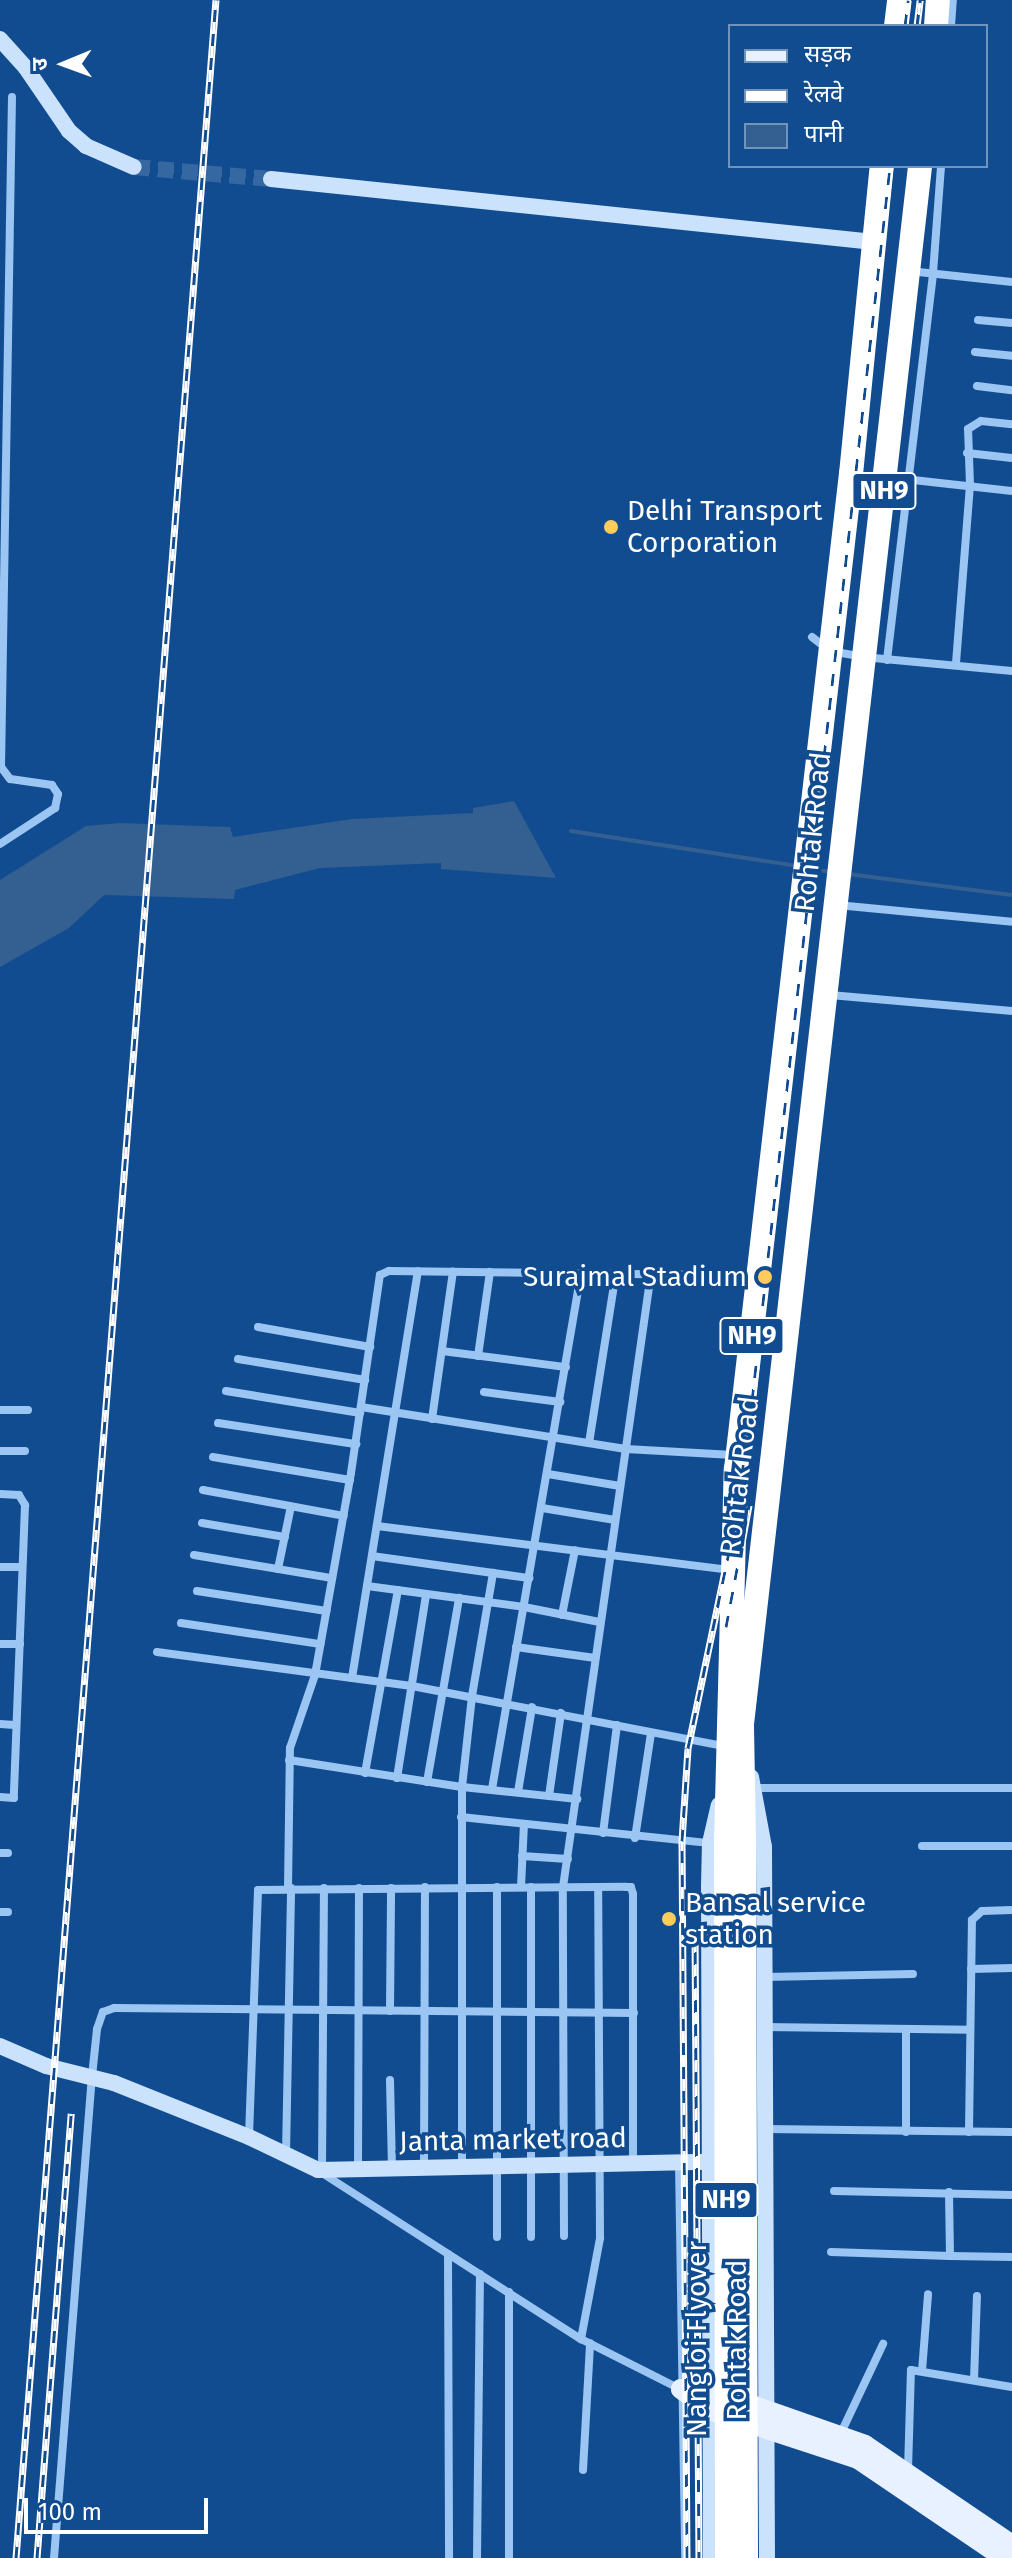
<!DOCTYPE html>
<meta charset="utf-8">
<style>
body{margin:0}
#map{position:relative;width:1012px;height:2558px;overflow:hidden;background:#114c90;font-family:"Fira Sans","Noto Sans Devanagari",sans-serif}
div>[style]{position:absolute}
.water>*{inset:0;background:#335f91}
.stream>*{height:4px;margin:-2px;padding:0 2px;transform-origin:2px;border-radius:2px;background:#335f91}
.secondary-tunnel>*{height:16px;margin-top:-8px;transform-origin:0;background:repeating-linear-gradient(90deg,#3567a1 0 16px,transparent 0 24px)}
.street>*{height:8px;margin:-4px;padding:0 4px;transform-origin:4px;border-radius:4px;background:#9bc5f2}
.secondary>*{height:16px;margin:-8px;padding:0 8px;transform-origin:8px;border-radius:8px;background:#cae2fc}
.primary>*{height:20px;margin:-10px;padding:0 10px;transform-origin:10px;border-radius:10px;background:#e7f1ff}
.highway>*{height:24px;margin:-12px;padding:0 12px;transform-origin:12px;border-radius:12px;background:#fff}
.rail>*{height:7px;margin-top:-3.5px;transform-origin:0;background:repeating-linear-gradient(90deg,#114c90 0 12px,#fff 0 24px);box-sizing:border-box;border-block:2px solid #fff}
.highway-bridge>*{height:24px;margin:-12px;padding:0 12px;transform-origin:12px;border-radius:12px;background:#fff}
.dots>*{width:22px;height:22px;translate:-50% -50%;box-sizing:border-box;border:4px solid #114c90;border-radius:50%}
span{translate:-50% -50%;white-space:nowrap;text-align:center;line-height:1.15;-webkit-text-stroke:7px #114c90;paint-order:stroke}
.shield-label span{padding:2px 6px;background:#114c90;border:2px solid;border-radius:6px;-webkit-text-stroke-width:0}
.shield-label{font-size:26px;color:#fff;font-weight:700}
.poi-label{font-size:28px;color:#fff}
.left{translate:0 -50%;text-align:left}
.right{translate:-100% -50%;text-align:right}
.street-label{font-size:28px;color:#fff}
.legend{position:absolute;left:728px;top:24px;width:260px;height:144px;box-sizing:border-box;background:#114c90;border:2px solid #7094bc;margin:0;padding:10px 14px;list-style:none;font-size:24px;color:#fff}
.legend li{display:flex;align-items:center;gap:16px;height:40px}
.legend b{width:40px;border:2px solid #7094bc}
.north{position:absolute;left:24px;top:24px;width:80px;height:80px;-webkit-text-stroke:6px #114c90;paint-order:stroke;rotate:269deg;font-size:22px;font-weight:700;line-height:32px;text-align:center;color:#fff}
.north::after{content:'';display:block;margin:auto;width:28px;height:36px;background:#fff;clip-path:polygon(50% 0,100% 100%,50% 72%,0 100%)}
.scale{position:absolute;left:24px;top:2498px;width:184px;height:36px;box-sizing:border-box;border:4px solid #fff;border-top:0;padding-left:10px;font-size:24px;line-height:28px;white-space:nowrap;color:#fff;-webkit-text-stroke:6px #114c90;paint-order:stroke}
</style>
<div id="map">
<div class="water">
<div style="clip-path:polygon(514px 801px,556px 878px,441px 869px,441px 863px,320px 868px,235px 890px,234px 899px,104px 895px,69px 928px,0 967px,0 880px,86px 826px,120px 823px,230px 827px,233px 837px,352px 819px,473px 813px,473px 808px)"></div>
</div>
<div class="stream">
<div style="left:571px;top:831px;width:228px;rotate:8.8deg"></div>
<div style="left:812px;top:869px;width:19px;rotate:9deg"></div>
<div style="left:848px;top:874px;width:165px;rotate:7.3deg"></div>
</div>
<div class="secondary-tunnel">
<div style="left:134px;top:167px;width:138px;rotate:5deg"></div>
</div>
<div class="street">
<div style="left:951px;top:26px;width:26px;rotate:-86deg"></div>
<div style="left:909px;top:271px;width:104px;rotate:6.1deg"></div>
<div style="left:978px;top:320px;width:34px;rotate:5deg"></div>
<div style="left:975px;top:352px;width:37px;rotate:6deg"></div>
<div style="left:977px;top:386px;width:35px;rotate:7deg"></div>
<div style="left:967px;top:453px;width:45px;rotate:6.3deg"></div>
<div style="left:886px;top:477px;width:127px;rotate:6.3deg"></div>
<div style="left:812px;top:637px;width:23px;rotate:38deg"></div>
<div style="left:830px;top:651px;width:34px;rotate:10deg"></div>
<div style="left:863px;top:657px;width:150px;rotate:5.4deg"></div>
<div style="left:887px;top:660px;width:390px;rotate:-83.2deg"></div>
<div style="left:933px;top:273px;width:107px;rotate:-85.7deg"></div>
<div style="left:956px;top:663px;width:179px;rotate:-85.5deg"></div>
<div style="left:970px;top:485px;width:56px;rotate:-92deg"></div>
<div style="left:968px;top:429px;width:15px;rotate:-32deg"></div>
<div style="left:981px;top:421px;width:31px;rotate:6deg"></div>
<div style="left:0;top:844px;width:66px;rotate:-33.2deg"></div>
<div style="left:55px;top:808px;width:14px;rotate:-78deg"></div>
<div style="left:58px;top:794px;width:11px;rotate:-124deg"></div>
<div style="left:52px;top:785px;width:42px;rotate:-171.9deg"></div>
<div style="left:10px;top:779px;width:15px;rotate:-127deg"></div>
<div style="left:1px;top:767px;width:670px;rotate:-89.06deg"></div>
<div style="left:837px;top:905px;width:176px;rotate:5.5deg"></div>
<div style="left:830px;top:995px;width:183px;rotate:5deg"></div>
<div style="left:258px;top:1327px;width:114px;rotate:10.1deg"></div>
<div style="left:442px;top:1351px;width:125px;rotate:7.4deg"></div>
<div style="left:478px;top:1356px;width:85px;rotate:-81.9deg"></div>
<div style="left:238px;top:1359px;width:129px;rotate:9.4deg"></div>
<div style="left:226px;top:1391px;width:136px;rotate:9.3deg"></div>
<div style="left:484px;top:1392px;width:77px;rotate:7.5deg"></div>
<div style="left:361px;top:1407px;width:268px;rotate:9deg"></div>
<div style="left:626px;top:1449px;width:107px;rotate:3.2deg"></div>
<div style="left:0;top:1410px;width:28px"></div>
<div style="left:432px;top:1419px;width:149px;rotate:-81.9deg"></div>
<div style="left:218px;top:1423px;width:140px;rotate:8.7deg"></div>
<div style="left:589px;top:1443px;width:172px;rotate:-81deg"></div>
<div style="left:0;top:1451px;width:25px"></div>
<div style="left:213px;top:1457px;width:139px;rotate:9.5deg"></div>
<div style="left:548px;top:1474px;width:73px;rotate:9.5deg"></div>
<div style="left:203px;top:1490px;width:143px;rotate:10.4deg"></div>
<div style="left:0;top:1494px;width:19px;rotate:3deg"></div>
<div style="left:19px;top:1495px;width:12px;rotate:59deg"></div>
<div style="left:25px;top:1505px;width:293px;rotate:92.2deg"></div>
<div style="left:14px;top:1798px;width:14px;rotate:-176deg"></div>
<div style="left:542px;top:1508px;width:74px;rotate:9.3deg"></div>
<div style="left:202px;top:1523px;width:84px;rotate:9.6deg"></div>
<div style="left:377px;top:1526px;width:355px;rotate:7.1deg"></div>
<div style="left:194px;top:1555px;width:140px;rotate:9.5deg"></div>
<div style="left:372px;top:1556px;width:159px;rotate:8deg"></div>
<div style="left:0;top:1567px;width:22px"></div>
<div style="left:278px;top:1569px;width:64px;rotate:-78.3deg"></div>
<div style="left:367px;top:1586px;width:158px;rotate:7.6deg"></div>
<div style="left:524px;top:1607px;width:77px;rotate:11.2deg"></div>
<div style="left:197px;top:1591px;width:131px;rotate:8.8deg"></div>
<div style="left:562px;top:1615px;width:66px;rotate:-78.7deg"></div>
<div style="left:181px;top:1623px;width:141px;rotate:8.6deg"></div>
<div style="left:0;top:1644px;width:20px"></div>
<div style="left:516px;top:1647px;width:80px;rotate:7.9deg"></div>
<div style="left:157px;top:1652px;width:257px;rotate:7.6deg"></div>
<div style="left:412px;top:1686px;width:319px;rotate:10.9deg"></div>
<div style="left:352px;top:1678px;width:412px;rotate:-80.8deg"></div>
<div style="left:0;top:1724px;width:15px;rotate:4deg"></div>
<div style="left:289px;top:1760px;width:175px;rotate:8.9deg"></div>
<div style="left:462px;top:1787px;width:116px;rotate:6deg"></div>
<div style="left:365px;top:1773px;width:186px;rotate:-79.8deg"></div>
<div style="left:397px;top:1778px;width:186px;rotate:-81deg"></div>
<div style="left:427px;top:1782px;width:187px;rotate:-80.1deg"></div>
<div style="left:754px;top:1788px;width:258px"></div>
<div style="left:492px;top:1789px;width:524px;rotate:-80.21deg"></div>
<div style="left:518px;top:1792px;width:86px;rotate:-80.6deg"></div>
<div style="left:549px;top:1796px;width:84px;rotate:-81.8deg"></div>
<div style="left:461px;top:1817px;width:250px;rotate:6deg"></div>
<div style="left:603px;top:1833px;width:109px;rotate:-82.6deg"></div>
<div style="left:635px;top:1838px;width:106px;rotate:-81.3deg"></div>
<div style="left:922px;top:1846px;width:90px"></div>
<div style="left:0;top:1853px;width:8px"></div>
<div style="left:522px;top:1856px;width:46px;rotate:3.7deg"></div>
<div style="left:521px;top:1887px;width:63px;rotate:-87.3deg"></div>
<div style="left:531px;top:1887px;width:350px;rotate:90deg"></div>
<div style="left:288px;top:1888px;width:140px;rotate:-89.2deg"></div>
<div style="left:290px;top:1748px;width:77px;rotate:-71.1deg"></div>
<div style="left:315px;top:1675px;width:205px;rotate:-79.9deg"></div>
<div style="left:351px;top:1473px;width:200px;rotate:-81.7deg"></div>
<div style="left:380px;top:1275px;width:10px;rotate:-24deg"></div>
<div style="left:389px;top:1271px;width:344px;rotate:0.7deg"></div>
<div style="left:0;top:1912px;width:8px"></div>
<div style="left:971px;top:1969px;width:41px;rotate:-1.4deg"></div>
<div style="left:765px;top:1977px;width:148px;rotate:-1.2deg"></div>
<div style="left:390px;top:2011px;width:123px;rotate:-89.5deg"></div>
<div style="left:765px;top:2027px;width:205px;rotate:0.8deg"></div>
<div style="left:390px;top:2080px;width:88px;rotate:88.7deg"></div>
<div style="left:766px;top:2129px;width:246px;rotate:0.7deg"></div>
<div style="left:906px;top:2132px;width:103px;rotate:-90deg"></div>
<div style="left:969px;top:2132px;width:212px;rotate:-89.2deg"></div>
<div style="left:972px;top:1920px;width:13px;rotate:-42deg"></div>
<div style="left:982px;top:1911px;width:30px;rotate:-2deg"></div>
<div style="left:249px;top:2136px;width:246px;rotate:-87.9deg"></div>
<div style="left:258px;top:1890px;width:368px;rotate:-0.5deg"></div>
<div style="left:626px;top:1887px;width:5px"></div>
<div style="left:631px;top:1887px;width:7px;rotate:74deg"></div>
<div style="left:633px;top:1894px;width:270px;rotate:90deg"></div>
<div style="left:286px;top:2154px;width:266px;rotate:-88.9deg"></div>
<div style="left:679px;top:2163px;width:395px;rotate:89.1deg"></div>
<div style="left:424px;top:2167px;width:280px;rotate:-89.8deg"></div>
<div style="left:462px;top:2167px;width:380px;rotate:-90deg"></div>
<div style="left:462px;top:1787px;width:92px;rotate:-83.7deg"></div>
<div style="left:472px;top:1696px;width:125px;rotate:-80.3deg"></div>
<div style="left:358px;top:2169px;width:281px;rotate:-89.8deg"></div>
<div style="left:322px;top:2170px;width:282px;rotate:-89.6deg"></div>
<div style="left:322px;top:2173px;width:308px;rotate:32.7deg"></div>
<div style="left:581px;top:2339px;width:111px;rotate:26.8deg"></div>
<div style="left:834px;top:2191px;width:178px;rotate:1.3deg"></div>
<div style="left:564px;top:2236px;width:349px;rotate:-90.2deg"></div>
<div style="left:563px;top:1887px;width:620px;rotate:-81.84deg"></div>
<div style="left:497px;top:2237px;width:350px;rotate:-90deg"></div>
<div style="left:831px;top:2252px;width:119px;rotate:1.9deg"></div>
<div style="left:950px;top:2256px;width:64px;rotate:-90.9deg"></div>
<div style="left:448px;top:2254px;width:304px;rotate:89.8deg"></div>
<div style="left:950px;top:2256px;width:62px;rotate:0.9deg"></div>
<div style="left:581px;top:2339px;width:103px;rotate:-79.3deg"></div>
<div style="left:600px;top:2238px;width:351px;rotate:-90.3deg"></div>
<div style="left:922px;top:2371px;width:77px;rotate:-85.5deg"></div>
<div style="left:974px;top:2380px;width:84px;rotate:-88deg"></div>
<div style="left:840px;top:2435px;width:101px;rotate:-64.7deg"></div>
<div style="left:583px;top:2470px;width:127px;rotate:-86.8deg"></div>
<div style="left:908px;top:2470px;width:100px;rotate:-88.3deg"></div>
<div style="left:911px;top:2370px;width:102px;rotate:9.6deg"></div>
<div style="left:54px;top:2558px;width:483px;rotate:-85.5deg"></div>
<div style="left:92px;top:2076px;width:47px;rotate:-83.9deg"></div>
<div style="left:97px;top:2029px;width:18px;rotate:-71deg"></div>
<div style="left:103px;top:2012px;width:12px;rotate:-20deg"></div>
<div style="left:114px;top:2008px;width:520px;rotate:0.55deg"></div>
<div style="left:477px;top:2558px;width:284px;rotate:-89.4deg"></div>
<div style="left:509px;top:2558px;width:266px;rotate:-90deg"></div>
</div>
<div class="secondary">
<div style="left:0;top:39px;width:39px;rotate:48deg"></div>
<div style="left:26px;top:68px;width:76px;rotate:55.7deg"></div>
<div style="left:69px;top:131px;width:23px;rotate:41deg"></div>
<div style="left:86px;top:146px;width:52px;rotate:23.6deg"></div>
<div style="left:271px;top:179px;width:606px;rotate:5.96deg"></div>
<div style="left:751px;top:1777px;width:71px;rotate:79.5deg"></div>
<div style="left:764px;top:1847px;width:711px;rotate:89.76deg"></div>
<div style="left:0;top:2046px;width:50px;rotate:23.5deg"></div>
<div style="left:46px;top:2066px;width:70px;rotate:14deg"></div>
<div style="left:114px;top:2083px;width:145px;rotate:21.8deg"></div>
<div style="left:249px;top:2137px;width:76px;rotate:25.6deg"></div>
<div style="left:318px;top:2170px;width:390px;rotate:-1.2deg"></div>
<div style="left:711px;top:2558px;width:672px;rotate:-90.17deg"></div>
<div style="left:709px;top:1886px;width:43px;rotate:-88.7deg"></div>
<div style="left:710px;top:1843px;width:39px;rotate:-77deg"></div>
</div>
<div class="primary">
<div style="left:681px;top:2389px;width:28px;rotate:2deg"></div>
<div style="left:709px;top:2390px;width:165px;rotate:19.4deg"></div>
<div style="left:865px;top:2445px;width:178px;rotate:34.2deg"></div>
<div style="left:681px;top:2389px;width:35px;rotate:37deg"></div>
<div style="left:709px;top:2410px;width:157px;rotate:18.2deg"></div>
<div style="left:858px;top:2459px;width:176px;rotate:34.1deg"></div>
</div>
<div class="highway">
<div style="left:896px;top:26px;width:26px;rotate:-83deg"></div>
<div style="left:936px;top:26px;width:26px;rotate:-86deg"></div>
<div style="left:726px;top:1841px;width:372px;rotate:-88.5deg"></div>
<div style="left:736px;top:1469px;width:1002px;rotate:-83.41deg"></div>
<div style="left:851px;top:474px;width:310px;rotate:-84.3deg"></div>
<div style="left:744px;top:1841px;width:117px;rotate:-91deg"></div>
<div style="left:742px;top:1724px;width:1568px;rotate:-83.48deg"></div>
</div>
<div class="rail">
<div style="left:905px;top:26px;width:26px;rotate:-83deg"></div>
<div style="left:917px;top:26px;width:26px;rotate:-83deg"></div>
<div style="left:726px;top:1627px;width:124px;rotate:-79.3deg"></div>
<div style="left:695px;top:1928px;width:630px;rotate:89.64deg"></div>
<div style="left:16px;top:2558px;width:2566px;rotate:-85.53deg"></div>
<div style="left:37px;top:2558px;width:446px;rotate:-85.6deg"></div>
<div style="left:687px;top:2558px;width:717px;rotate:-90.4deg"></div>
<div style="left:682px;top:1841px;width:93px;rotate:-86.3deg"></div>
<div style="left:688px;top:1748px;width:229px;rotate:-78.2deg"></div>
<div style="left:735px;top:1524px;width:124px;rotate:-82.1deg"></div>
<div style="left:752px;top:1401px;width:1243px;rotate:-83.62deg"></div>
</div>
<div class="highway-bridge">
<div style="left:726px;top:1841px;width:717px;rotate:89.92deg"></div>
<div style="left:744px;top:1841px;width:717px;rotate:89.84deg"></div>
</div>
<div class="dots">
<div style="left:611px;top:527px;background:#ffcb5d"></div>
<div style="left:765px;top:1277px;background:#ffcb5d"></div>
<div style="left:669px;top:1919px;background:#ffcb5d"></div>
</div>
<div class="shield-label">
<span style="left:884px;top:491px">NH9</span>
<span style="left:752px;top:1336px">NH9</span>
<span style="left:726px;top:2200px">NH9</span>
</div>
<div class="poi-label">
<span class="left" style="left:627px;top:527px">Delhi Transport<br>Corporation</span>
<span class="right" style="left:747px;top:1277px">Surajmal Stadium</span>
<span class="left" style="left:685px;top:1919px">Bansal service<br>station</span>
</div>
<div class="street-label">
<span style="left:813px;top:832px;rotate:-84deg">Rohtak Road</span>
<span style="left:740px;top:1476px;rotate:-83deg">Rohtak Road</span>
<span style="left:513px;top:2140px;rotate:-1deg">Janta market road</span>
<span style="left:697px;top:2339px;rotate:-90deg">Nangloi Flyover</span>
<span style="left:737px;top:2340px;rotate:-90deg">Rohtak Road</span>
</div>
<ul class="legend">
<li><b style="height:10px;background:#e7f1ff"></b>सड़क</li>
<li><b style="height:10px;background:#fff"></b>रेलवे</li>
<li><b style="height:22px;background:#335f91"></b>पानी</li>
</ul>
<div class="north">उ</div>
<div class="scale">100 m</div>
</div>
